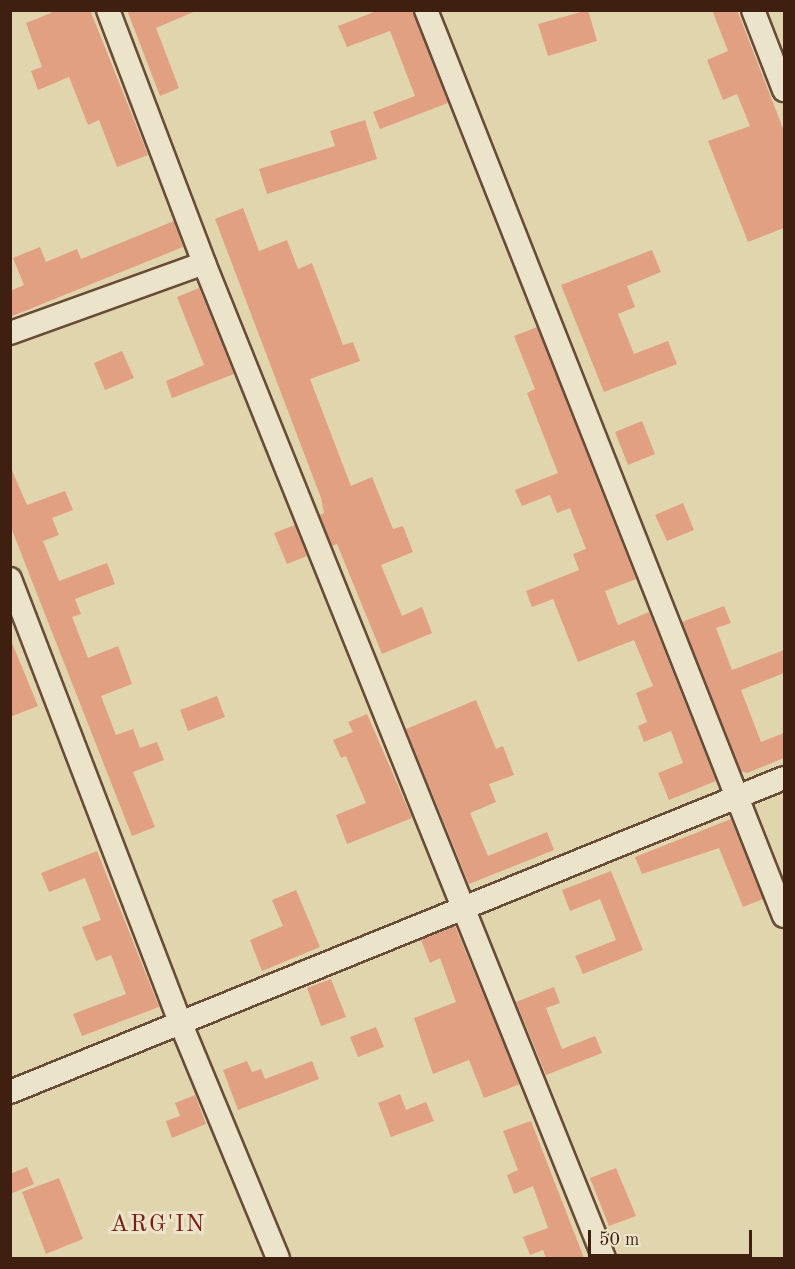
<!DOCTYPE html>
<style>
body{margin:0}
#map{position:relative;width:795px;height:1269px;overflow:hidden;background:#e1d5ae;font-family:"Old Standard TT",serif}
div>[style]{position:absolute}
.building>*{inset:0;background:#e2a082}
.roads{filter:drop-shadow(2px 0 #684c37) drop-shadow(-2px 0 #684c37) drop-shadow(0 2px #684c37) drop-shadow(0 -2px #684c37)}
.minor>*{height:22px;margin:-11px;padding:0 11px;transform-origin:11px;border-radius:11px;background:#ece4ca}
span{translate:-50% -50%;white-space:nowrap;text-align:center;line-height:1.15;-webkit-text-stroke:6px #ece4ca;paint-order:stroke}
.quarter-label{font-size:24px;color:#7a1f14;letter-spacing:1.5px}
.frame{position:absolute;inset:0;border:12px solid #3f1f0f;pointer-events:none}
.scale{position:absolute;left:588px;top:1230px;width:164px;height:27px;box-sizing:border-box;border:3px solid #3f1f0f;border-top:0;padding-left:8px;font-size:18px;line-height:21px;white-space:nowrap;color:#3f1f0f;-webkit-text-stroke:4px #ece4ca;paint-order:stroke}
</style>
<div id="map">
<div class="building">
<div style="clip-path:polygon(58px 10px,90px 10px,148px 155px,117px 167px,99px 120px,88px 125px,69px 77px,38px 90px,31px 71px,42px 67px,26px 23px)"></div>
<div style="clip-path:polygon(127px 10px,198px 10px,156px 28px,179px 88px,160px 96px)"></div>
<div style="clip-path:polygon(379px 10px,412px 10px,448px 103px,380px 129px,373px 112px,415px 96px,390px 31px,347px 47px,338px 26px)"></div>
<div style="clip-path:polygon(588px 10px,597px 41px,548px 56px,538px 24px)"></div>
<div style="clip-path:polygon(712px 10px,737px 10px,784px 131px,784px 228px,748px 242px,708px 141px,750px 126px,737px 94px,723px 100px,707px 60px,728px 51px)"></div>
<div style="clip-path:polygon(365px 120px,377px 159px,267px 194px,259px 169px,335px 146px,330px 131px)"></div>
<div style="clip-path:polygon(243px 208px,259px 251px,287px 240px,298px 269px,312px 263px,343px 345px,353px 342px,360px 361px,310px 379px,351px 486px,372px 477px,393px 529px,403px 526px,413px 552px,381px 565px,402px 616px,422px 607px,432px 633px,382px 654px,337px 544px,332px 546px,320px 515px,324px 513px,321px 498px,215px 219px)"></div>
<div style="clip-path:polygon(174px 221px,183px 247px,10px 317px,10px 291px,24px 285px,13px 258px,40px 247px,46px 262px,77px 249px,81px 259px)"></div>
<div style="clip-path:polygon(652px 250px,661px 272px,627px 286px,635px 307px,618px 314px,634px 354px,668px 341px,677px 364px,604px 392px,561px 285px)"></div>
<div style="clip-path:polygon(199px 288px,234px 374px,172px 398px,166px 381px,204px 365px,177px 297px)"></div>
<div style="clip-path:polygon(537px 327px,636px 579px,605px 591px,618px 625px,649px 612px,716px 781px,669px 800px,658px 773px,683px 763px,671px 731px,644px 742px,638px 726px,647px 722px,636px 693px,653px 686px,634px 640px,578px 662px,553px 599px,532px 607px,526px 591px,579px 570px,573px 554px,586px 549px,570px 508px,557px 513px,550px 495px,522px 506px,515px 490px,558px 473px,527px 393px,535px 389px,514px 336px)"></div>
<div style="clip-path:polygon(122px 351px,134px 378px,105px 390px,94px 363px)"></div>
<div style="clip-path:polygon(642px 421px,655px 454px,628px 465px,615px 432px)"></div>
<div style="clip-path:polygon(10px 466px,27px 505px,65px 491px,73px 510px,52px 518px,59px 535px,43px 541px,59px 581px,107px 563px,115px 584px,75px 599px,81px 614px,72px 617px,88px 658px,118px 646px,132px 684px,101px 696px,116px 735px,133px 729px,140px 748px,157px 742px,164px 760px,133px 772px,155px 827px,132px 836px,10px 525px)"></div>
<div style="clip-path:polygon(683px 503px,694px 530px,667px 541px,655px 515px)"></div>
<div style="clip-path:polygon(295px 525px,307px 556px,287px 564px,274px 533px)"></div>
<div style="clip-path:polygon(724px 606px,731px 623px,716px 628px,732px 670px,784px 650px,784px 673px,741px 690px,761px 742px,784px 733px,784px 758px,747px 773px,741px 771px,682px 622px)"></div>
<div style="clip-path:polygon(10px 638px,38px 706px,10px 717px)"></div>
<div style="clip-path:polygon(217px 696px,225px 717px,188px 731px,180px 710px)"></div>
<div style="clip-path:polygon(476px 700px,496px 749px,503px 746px,514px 775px,489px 784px,496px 802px,470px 813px,488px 856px,547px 832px,554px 850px,469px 884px,406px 729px)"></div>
<div style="clip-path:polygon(367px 714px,412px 818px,347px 844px,336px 815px,366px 803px,346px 756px,341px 758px,333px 740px,353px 732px,348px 722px)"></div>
<div style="clip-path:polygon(731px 819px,763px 899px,743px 907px,719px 848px,642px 874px,635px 857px)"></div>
<div style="clip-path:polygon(97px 851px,159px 1007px,82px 1036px,73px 1014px,126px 994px,111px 955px,96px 961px,82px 927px,101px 920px,85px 878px,49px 892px,41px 873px)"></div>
<div style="clip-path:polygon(611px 871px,643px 950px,583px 974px,575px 956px,616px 940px,600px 899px,570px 911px,562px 890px)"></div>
<div style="clip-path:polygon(296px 890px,320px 947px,262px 971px,250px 940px,283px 926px,272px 900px)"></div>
<div style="clip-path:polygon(455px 926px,520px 1084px,484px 1098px,469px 1060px,433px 1074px,414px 1018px,456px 1002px,440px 958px,430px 963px,421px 940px)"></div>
<div style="clip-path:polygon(331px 979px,346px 1017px,321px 1026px,307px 988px)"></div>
<div style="clip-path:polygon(554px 987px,560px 1003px,546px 1008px,562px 1049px,595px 1036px,602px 1053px,546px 1075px,516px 1002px)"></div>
<div style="clip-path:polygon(376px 1027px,384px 1047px,358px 1057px,350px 1037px)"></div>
<div style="clip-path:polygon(247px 1061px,252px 1072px,261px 1069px,265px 1079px,312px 1061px,319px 1079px,238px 1110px,223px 1070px)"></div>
<div style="clip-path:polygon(400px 1094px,406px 1110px,426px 1102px,434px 1121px,391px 1137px,378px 1103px)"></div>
<div style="clip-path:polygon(195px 1095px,206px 1124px,172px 1138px,166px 1121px,180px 1116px,175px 1103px)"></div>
<div style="clip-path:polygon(531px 1121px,546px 1160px,584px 1258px,546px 1258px,543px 1250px,530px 1255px,523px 1237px,548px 1228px,533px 1186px,514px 1194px,507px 1175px,518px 1170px,503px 1131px)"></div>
<div style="clip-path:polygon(27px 1167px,34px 1184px,10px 1194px,10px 1174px)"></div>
<div style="clip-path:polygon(616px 1168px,636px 1216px,609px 1226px,590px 1178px)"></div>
<div style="clip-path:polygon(59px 1178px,83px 1239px,46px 1254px,22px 1192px)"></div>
</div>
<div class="roads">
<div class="minor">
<div style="left:108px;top:10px;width:271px;rotate:69.2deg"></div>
<div style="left:204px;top:263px;width:1072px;rotate:68.1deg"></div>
<div style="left:426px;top:10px;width:974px;rotate:68.44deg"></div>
<div style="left:753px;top:10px;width:86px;rotate:68.8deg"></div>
<div style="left:10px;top:333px;width:206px;rotate:-19.8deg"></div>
<div style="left:10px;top:579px;width:477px;rotate:69deg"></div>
<div style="left:181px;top:1024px;width:253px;rotate:67.5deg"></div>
<div style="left:10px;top:1092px;width:835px;rotate:-22.08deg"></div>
</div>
</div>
<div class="quarter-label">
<span style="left:158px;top:1226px">ARG'IN</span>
</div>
<div class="frame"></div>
<div class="scale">50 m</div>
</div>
